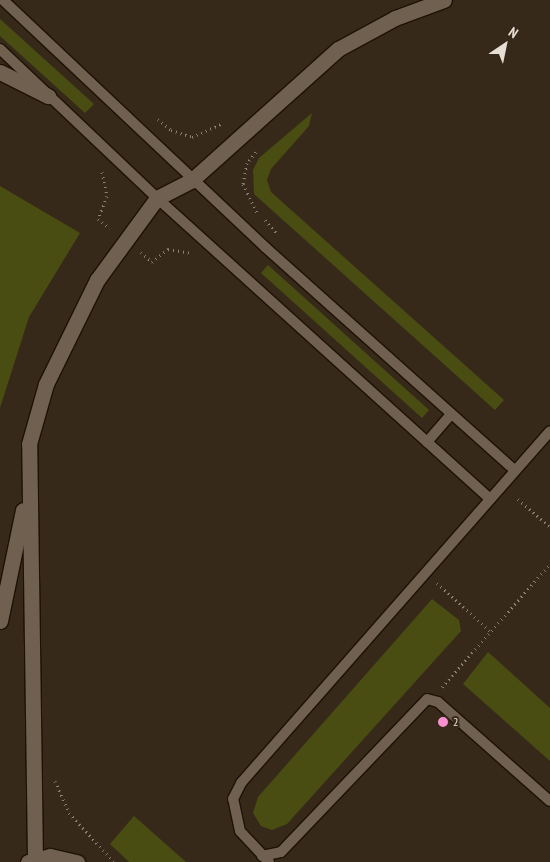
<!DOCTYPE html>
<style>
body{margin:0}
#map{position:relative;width:550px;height:862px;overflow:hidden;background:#36291a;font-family:"PT Sans Narrow",sans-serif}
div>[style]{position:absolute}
.green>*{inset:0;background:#494d12}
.path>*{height:3px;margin-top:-1.5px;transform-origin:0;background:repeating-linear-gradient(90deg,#8b8073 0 1px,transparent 0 5px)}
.roads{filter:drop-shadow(1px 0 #1d1204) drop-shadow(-1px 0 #1d1204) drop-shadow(0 1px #1d1204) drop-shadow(0 -1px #1d1204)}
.lane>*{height:10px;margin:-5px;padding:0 5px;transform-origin:5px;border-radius:5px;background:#6f604f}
.street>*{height:15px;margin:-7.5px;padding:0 7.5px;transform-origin:7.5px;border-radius:7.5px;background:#6f604f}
.secondary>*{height:15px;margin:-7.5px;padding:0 7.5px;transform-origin:7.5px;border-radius:7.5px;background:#6f604f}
.dots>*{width:14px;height:14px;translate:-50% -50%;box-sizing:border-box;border:2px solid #36291a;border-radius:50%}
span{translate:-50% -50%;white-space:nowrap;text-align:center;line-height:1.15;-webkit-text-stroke:4px #36291a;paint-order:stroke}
.poi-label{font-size:12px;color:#e7dfd5}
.left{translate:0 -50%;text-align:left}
.north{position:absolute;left:480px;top:20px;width:50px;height:50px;-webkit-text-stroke:4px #36291a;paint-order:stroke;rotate:34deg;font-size:14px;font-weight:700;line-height:20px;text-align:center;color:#e7dfd5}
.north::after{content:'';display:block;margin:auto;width:18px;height:22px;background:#e7dfd5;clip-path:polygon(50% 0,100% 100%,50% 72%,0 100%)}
</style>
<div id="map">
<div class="green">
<div style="clip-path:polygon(0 19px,94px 104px,85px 113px,0 36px)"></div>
<div style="clip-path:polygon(312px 113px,309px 126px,271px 169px,267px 180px,271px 192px,504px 400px,495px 410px,254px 194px,253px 170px,259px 158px)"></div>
<div style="clip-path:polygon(0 186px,80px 233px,29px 317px,0 408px)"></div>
<div style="clip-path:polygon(268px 265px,429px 410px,422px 418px,261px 273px)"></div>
<div style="clip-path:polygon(432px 599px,459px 620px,461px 631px,287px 824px,272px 830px,261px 826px,253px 813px,258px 797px)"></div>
<div style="clip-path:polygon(488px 652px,550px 708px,550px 761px,463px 684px)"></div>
<div style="clip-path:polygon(134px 816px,186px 862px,129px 862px,110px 844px)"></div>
</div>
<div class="path">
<div style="left:158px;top:119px;width:17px;rotate:40deg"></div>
<div style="left:171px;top:130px;width:22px;rotate:18deg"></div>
<div style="left:192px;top:137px;width:34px;rotate:-24deg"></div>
<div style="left:256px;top:152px;width:14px;rotate:129deg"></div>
<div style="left:247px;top:163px;width:21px;rotate:101deg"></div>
<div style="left:243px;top:184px;width:32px;rotate:64deg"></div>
<div style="left:102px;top:172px;width:25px;rotate:78deg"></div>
<div style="left:107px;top:196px;width:25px;rotate:111deg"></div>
<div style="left:98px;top:219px;width:15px;rotate:37deg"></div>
<div style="left:265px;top:220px;width:18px;rotate:49deg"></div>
<div style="left:141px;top:252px;width:15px;rotate:42deg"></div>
<div style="left:152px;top:262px;width:21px;rotate:-39deg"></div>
<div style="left:168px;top:249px;width:22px;rotate:10deg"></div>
<div style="left:518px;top:499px;width:43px;rotate:41.2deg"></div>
<div style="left:437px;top:583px;width:72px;rotate:42.2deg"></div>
<div style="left:442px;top:687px;width:164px;rotate:-48.7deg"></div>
<div style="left:55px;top:781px;width:35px;rotate:66deg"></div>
<div style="left:69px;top:813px;width:67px;rotate:47.4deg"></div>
</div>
<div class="roads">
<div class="lane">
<div style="left:3px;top:0;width:360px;rotate:43.3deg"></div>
<div style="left:265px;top:247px;width:334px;rotate:41.8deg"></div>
<div style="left:0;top:49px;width:216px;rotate:43.5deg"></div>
<div style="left:157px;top:198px;width:449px;rotate:42.1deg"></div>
<div style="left:427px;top:442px;width:37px;rotate:-49deg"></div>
<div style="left:262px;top:856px;width:19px;rotate:-12deg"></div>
<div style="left:281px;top:852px;width:211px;rotate:-46.3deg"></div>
<div style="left:427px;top:699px;width:11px;rotate:15deg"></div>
<div style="left:438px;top:702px;width:149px;rotate:41.5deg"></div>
<div style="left:269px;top:862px;width:42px;rotate:-133.1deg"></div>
<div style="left:240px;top:831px;width:33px;rotate:-102deg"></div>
<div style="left:233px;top:799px;width:18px;rotate:-63deg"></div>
<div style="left:241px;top:783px;width:468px;rotate:-48.7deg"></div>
</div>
<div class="street">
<div style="left:0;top:621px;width:113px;rotate:-78.3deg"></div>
<div style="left:35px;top:859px;width:415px;rotate:-90.8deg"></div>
<div style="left:29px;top:444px;width:62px;rotate:-74.2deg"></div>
<div style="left:46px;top:384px;width:116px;rotate:-63.9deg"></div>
<div style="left:97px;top:280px;width:102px;rotate:-53.8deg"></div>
<div style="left:157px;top:198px;width:39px;rotate:-27deg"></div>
<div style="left:192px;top:180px;width:196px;rotate:-41.9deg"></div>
<div style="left:338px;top:49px;width:65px;rotate:-28.5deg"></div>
<div style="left:395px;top:18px;width:52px;rotate:-20.2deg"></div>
<div style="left:28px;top:862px;width:23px;rotate:-15deg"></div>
<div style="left:50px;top:856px;width:28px;rotate:13deg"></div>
</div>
<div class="secondary">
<div style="left:0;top:72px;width:54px;rotate:26.6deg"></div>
</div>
</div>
<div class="dots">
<div style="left:443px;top:722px;background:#f690cf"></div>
</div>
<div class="poi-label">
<span class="left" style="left:453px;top:722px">2</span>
</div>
<div class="north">N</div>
</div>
